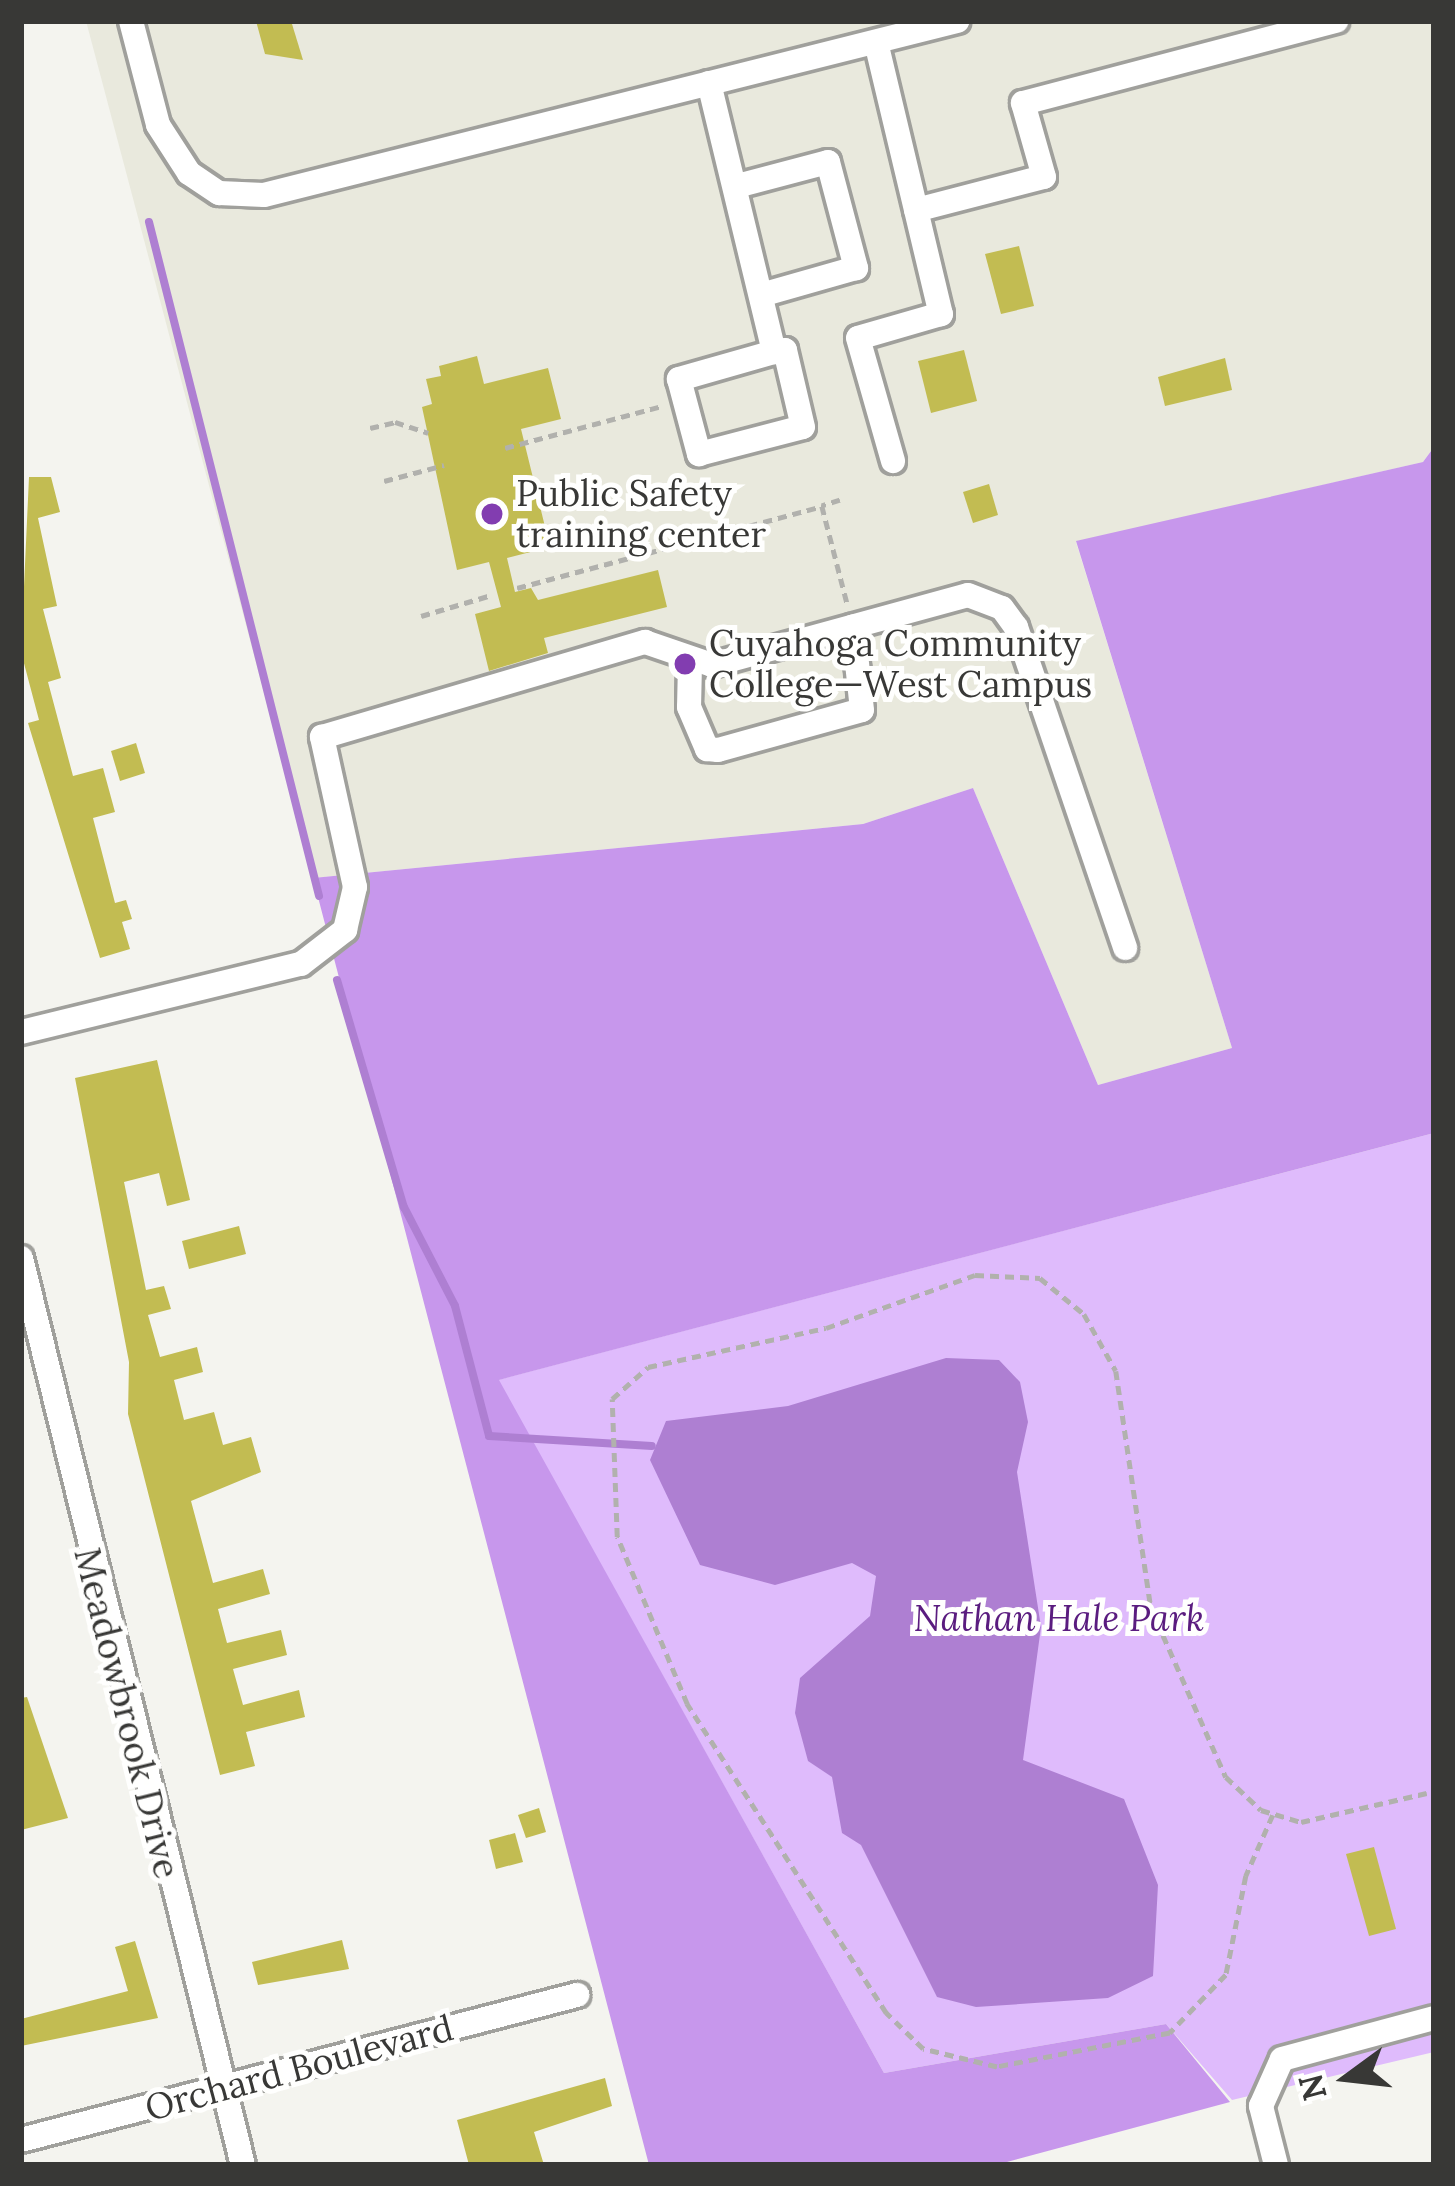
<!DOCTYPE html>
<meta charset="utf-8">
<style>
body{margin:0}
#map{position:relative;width:1455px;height:2186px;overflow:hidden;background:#f4f4ef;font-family:Lora,serif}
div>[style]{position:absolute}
.built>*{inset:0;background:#e9e9dd}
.green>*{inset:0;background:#dfbbfc}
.forest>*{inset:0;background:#c797ec}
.water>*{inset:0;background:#ae7fd2}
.stream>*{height:8px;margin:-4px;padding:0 4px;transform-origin:4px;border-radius:4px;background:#ae7fd2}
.building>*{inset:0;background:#c2bc52}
.path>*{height:4.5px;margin-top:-2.25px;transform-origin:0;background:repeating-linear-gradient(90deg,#b1b1ad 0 9px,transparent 0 15px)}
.roads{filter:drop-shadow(3px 0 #a0a09c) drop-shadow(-3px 0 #a0a09c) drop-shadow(0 3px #a0a09c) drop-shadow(0 -3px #a0a09c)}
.minor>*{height:24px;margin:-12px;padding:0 12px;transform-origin:12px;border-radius:12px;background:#fff}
.dots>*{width:33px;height:33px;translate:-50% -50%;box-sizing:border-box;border:6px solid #fffffe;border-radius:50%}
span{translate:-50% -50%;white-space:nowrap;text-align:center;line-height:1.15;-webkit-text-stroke:10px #fffffe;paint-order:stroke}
.poi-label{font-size:36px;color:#383836}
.left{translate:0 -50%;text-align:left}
.park-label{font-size:36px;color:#5a1c7f;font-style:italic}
.street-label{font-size:36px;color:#383836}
.frame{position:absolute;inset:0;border:24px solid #383836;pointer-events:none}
.north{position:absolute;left:1287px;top:2018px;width:120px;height:120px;-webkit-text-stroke:9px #fffffe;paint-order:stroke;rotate:255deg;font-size:33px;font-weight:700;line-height:48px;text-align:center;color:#383836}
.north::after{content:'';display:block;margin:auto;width:42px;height:54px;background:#383836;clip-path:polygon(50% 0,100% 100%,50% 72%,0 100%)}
</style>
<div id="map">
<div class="built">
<div style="clip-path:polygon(86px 21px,1434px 21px,1434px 447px,1423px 462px,1076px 542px,1232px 1048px,1098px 1085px,973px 788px,863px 824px,313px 878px)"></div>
</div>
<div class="green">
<div style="clip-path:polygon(1434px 1133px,1434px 2052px,1232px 2100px,1166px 2024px,884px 2073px,498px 1380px)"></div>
</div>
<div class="forest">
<div style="clip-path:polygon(1434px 447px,1434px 1133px,499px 1380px,884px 2073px,1166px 2024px,1230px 2102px,996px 2165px,649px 2165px,313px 878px,863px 824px,973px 788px,1098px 1085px,1232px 1048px,1076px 541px,1423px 462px)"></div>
</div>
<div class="water">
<div style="clip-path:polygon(946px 1358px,999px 1360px,1020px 1382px,1028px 1422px,1017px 1472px,1041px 1627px,1023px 1760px,1124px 1799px,1158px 1885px,1153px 1976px,1108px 1998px,976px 2007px,937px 1997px,861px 1845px,842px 1833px,832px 1777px,808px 1761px,795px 1713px,800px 1678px,870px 1616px,876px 1576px,852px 1563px,775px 1585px,700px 1565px,650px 1460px,666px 1421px,788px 1406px)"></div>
</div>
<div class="stream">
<div style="left:149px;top:222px;width:695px;rotate:75.84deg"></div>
<div style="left:337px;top:980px;width:237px;rotate:73.6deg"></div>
<div style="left:404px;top:1207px;width:111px;rotate:62.7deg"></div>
<div style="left:455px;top:1306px;width:134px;rotate:75.3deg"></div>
<div style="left:489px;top:1436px;width:163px;rotate:3.5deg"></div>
</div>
<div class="building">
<div style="clip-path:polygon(256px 21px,292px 24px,303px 60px,265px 54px)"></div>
<div style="clip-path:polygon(1019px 246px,1034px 306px,1001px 314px,985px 254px)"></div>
<div style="clip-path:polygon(964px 350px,977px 401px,931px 413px,918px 361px)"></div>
<div style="clip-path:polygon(477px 356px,484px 384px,548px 368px,561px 419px,521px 429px,550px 547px,507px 558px,515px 592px,531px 588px,538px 600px,658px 570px,667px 607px,544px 638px,548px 653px,489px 671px,475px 614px,501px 607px,489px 562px,457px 570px,422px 407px,432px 404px,426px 379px,441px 376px,439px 366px)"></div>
<div style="clip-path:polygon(1225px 358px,1232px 390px,1165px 406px,1158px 377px)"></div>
<div style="clip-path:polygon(29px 477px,51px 477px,60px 512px,38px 518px,57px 606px,43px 609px,61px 678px,48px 682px,73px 776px,103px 768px,115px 812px,93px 818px,115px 903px,126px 900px,132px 919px,122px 922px,130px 949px,100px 958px,28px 723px,39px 720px,21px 652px)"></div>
<div style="clip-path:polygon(989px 484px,998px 515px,973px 523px,963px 492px)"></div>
<div style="clip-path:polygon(136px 743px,145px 773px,120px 781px,111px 751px)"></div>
<div style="clip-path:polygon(157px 1060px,190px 1200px,167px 1206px,159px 1173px,124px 1182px,146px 1290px,164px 1286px,171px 1309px,148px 1315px,160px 1357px,197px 1347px,203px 1372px,174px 1380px,184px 1420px,214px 1412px,223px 1445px,251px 1437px,261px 1472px,191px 1501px,213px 1583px,263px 1569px,270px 1594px,218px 1609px,227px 1643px,281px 1630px,287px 1655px,233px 1669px,243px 1705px,299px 1690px,305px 1717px,246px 1732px,255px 1766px,220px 1775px,128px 1414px,129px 1362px,75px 1078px)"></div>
<div style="clip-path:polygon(239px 1226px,246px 1254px,189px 1269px,182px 1241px)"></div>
<div style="clip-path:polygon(27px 1697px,68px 1818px,21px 1830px,21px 1698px)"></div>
<div style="clip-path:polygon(539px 1808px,546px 1832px,526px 1838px,518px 1815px)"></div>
<div style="clip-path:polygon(515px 1833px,523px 1862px,496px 1869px,489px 1840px)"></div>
<div style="clip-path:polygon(1374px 1847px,1396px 1929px,1369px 1936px,1346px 1854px)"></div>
<div style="clip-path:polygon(342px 1940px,349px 1969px,258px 1985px,252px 1962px)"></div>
<div style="clip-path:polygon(135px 1941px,158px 2018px,21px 2046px,21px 2019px,128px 1991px,115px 1947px)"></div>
<div style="clip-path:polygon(605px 2078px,612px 2106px,534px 2132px,544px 2165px,469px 2165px,457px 2120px)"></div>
</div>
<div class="path">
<div style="left:370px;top:428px;width:26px;rotate:-13deg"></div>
<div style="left:395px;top:422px;width:35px;rotate:18deg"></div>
<div style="left:505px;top:448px;width:163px;rotate:-15deg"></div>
<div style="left:384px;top:481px;width:62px;rotate:-14.9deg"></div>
<div style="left:840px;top:500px;width:19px;rotate:162deg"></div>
<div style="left:822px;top:506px;width:100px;rotate:75.5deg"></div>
<div style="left:517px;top:588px;width:316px;rotate:-15deg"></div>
<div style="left:421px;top:616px;width:70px;rotate:-16.6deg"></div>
<div style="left:1273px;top:1815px;width:67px;rotate:113.9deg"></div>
<div style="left:1246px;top:1876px;width:101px;rotate:101.4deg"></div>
<div style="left:1226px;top:1975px;width:81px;rotate:134deg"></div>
<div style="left:1170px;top:2033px;width:176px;rotate:168.9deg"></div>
<div style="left:997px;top:2067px;width:76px;rotate:-166.3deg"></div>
<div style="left:923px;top:2049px;width:52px;rotate:-135.8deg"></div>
<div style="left:886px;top:2013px;width:368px;rotate:-122.8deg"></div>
<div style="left:687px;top:1704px;width:181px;rotate:-112.7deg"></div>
<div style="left:617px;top:1537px;width:138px;rotate:-92.1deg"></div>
<div style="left:612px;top:1399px;width:48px;rotate:-41.6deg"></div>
<div style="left:648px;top:1367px;width:182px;rotate:-12.4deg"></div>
<div style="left:826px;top:1328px;width:158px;rotate:-19.6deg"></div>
<div style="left:975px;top:1275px;width:65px;rotate:2.6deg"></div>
<div style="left:1040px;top:1278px;width:57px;rotate:39.3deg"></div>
<div style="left:1084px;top:1314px;width:65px;rotate:60.7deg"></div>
<div style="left:1116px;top:1371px;width:240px;rotate:81.6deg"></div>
<div style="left:1151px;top:1608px;width:185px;rotate:66.1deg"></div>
<div style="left:1226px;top:1777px;width:48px;rotate:43.3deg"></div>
<div style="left:1261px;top:1810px;width:42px;rotate:16.7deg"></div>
<div style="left:1301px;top:1822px;width:129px;rotate:-13deg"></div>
</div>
<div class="roads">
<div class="minor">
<div style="left:131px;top:21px;width:107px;rotate:75.4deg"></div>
<div style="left:158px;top:125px;width:57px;rotate:57.1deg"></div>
<div style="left:189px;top:173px;width:36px;rotate:34deg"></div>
<div style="left:219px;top:193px;width:45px;rotate:2.5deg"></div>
<div style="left:264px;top:195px;width:715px;rotate:-14.09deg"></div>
<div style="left:876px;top:42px;width:280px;rotate:76.6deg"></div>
<div style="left:941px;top:314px;width:86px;rotate:163.9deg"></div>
<div style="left:858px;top:338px;width:128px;rotate:74.1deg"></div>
<div style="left:709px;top:83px;width:277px;rotate:76.4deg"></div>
<div style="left:774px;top:352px;width:99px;rotate:164.1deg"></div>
<div style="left:679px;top:379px;width:78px;rotate:75.1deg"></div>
<div style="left:699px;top:454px;width:107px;rotate:-14.6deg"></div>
<div style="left:803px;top:427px;width:79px;rotate:-103.2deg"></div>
<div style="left:785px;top:350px;width:11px;rotate:170deg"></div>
<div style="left:737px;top:186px;width:94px;rotate:-14.8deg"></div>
<div style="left:828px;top:162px;width:110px;rotate:75.2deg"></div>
<div style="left:856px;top:268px;width:95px;rotate:164.1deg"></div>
<div style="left:916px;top:210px;width:132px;rotate:-14.5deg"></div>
<div style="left:1044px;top:177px;width:77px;rotate:-105.8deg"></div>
<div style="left:1023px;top:103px;width:324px;rotate:-14.7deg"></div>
<div style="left:690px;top:664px;width:43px;rotate:91.3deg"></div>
<div style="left:689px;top:707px;width:46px;rotate:66.8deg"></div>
<div style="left:707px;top:749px;width:11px;rotate:5deg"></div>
<div style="left:718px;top:750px;width:149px;rotate:-15.5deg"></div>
<div style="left:862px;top:710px;width:84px;rotate:-96.1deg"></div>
<div style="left:21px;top:1032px;width:288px;rotate:-13.7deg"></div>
<div style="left:301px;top:964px;width:56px;rotate:-37.7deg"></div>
<div style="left:345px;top:930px;width:44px;rotate:-76.9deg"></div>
<div style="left:355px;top:887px;width:154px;rotate:-102.4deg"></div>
<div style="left:322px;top:737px;width:337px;rotate:-16.4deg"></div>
<div style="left:645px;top:642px;width:71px;rotate:18.9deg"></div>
<div style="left:712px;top:665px;width:265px;rotate:-15.3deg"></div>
<div style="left:968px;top:595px;width:36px;rotate:21deg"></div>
<div style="left:1002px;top:608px;width:24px;rotate:54deg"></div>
<div style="left:1016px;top:627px;width:339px;rotate:71.2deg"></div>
<div style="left:21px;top:1258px;width:934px;rotate:76.25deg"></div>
<div style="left:21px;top:2140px;width:575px;rotate:-14.62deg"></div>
<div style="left:1276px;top:2165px;width:61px;rotate:-104.3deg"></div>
<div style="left:1261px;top:2106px;width:51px;rotate:-65.9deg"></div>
<div style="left:1282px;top:2059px;width:157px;rotate:-15.1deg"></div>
</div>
</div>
<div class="dots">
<div style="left:492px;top:514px;background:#823db0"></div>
<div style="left:685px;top:664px;background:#823db0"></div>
</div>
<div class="poi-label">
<span class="left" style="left:516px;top:514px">Public Safety<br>training center</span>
<span class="left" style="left:709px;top:664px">Cuyahoga Community<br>College—West Campus</span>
</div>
<div class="park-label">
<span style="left:1059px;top:1619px">Nathan Hale Park</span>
</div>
<div class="street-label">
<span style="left:127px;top:1713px;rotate:76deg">Meadowbrook Drive</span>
<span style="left:299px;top:2068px;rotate:-15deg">Orchard Boulevard</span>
</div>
<div class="frame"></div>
<div class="north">N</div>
</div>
